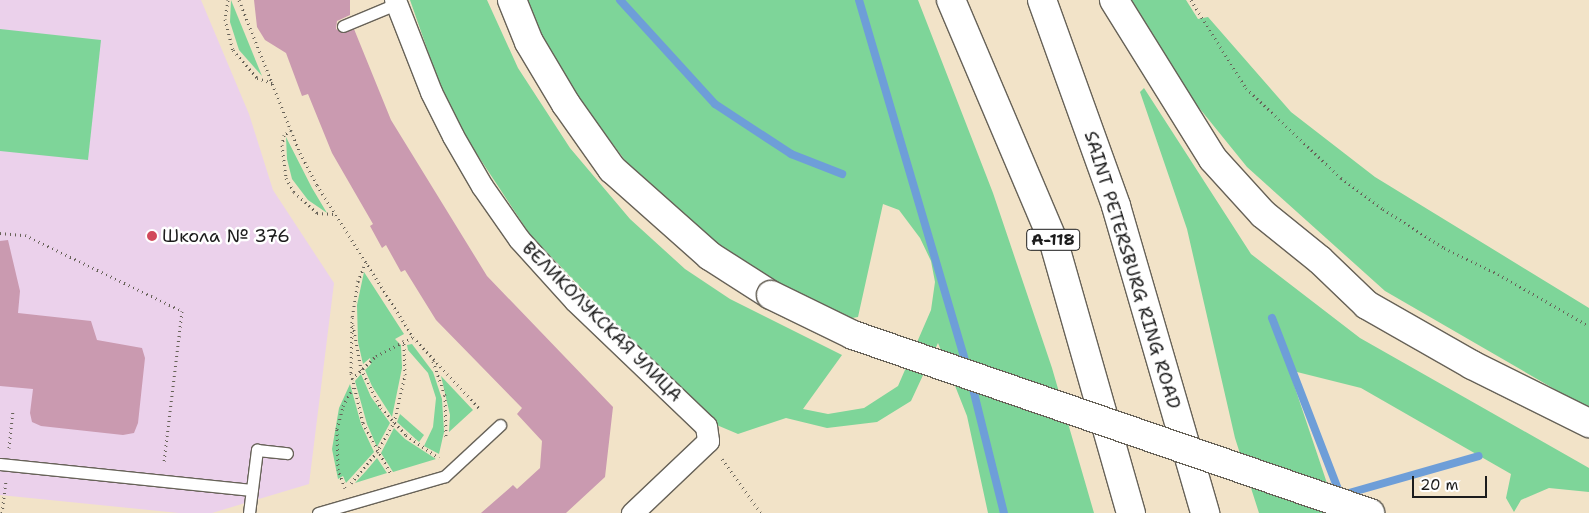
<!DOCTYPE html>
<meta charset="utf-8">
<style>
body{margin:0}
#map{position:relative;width:1589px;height:513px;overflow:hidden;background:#f2e3c8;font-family:"Shantell Sans",sans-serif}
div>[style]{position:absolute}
.built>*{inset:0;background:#ebd1eb}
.green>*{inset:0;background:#7ed599}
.stream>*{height:8px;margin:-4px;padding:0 4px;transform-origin:4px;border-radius:4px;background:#6e9ed8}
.building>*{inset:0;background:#ca9ab0}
.path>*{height:3px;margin-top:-1.5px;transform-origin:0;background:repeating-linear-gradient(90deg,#676258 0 1px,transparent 0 5px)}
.roads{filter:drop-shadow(1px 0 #676258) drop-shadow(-1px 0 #676258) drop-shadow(0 1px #676258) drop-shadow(0 -1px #676258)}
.service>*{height:11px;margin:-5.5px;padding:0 5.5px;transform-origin:5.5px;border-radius:5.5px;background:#fff}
.minor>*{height:21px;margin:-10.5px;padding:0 10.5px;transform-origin:10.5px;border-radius:10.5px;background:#fff}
.motorway>*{height:28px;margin:-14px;padding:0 14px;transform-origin:14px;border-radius:14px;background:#fff}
.bridges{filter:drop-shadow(1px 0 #676258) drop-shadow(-1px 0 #676258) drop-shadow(0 1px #676258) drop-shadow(0 -1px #676258)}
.motorway-bridge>*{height:28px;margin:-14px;padding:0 14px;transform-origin:14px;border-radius:14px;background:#fff}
.dots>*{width:14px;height:14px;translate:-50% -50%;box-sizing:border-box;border:2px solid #fff;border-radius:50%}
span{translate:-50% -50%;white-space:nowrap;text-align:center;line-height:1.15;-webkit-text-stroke:5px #fff;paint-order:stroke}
.shield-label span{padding:1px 4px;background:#fff;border:1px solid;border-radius:4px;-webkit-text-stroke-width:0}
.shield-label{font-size:16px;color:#1c1c1c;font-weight:700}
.poi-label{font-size:18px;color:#1c1c1c}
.left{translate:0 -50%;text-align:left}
.street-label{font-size:18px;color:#1c1c1c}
.scale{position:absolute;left:1412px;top:476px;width:75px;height:22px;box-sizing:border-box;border:2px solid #1c1c1c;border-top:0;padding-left:6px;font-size:15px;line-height:18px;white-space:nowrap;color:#1c1c1c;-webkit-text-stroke:4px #fff;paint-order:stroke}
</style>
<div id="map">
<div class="built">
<div style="clip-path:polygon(0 0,201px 0,249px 114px,273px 190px,334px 283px,309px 484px,212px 513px,179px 513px,0 495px)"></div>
</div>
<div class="green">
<div style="clip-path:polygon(231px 0,262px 76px,239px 50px,230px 22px)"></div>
<div style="clip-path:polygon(410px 0,487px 0,518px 68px,570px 148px,630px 219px,685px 269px,730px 299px,842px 355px,803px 409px,828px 414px,864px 408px,898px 386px,931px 310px,935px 282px,931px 261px,920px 238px,899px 210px,883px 204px,858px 317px,852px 318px,769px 280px,721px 248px,627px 163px,564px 79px,541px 38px,525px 0,918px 0,993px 193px,1052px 368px,1094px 513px,988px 513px,967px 416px,938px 343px,911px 401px,877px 422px,827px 428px,786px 418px,738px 434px,712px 423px,531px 236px,463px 133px,440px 86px)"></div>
<div style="clip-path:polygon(1131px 0,1186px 0,1198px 19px,1208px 17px,1291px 112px,1375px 177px,1589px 308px,1589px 409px,1385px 291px,1247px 167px,1179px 83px)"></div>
<div style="clip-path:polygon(0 29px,101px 40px,88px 160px,0 151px)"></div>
<div style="clip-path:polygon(1144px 88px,1251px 254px,1360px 338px,1589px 468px,1589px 492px,1549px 488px,1521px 500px,1514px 512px,1506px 498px,1511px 474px,1361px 388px,1289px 370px,1337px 513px,1259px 513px,1235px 438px,1187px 229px,1140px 92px)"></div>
<div style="clip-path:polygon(286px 137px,312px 188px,327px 213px,308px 200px,292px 179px,287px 159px)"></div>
<div style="clip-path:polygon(364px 272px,404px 334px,395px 339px,401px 345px,402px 368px,392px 417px,372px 386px,365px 370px,371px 364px,370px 358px,363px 364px,358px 342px,357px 305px)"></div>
<div style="clip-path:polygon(412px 344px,433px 372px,442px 399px,444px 432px,439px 454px,424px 446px,433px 427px,436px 398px,428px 373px,408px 350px,407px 345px)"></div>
<div style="clip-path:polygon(361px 374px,371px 397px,390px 423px,377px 447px,367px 424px,355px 381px)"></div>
<div style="clip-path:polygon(441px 376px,473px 410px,449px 432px,450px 415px)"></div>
<div style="clip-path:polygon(350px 384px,361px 424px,374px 452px,346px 483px,343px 476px,338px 479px,332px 449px,339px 408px)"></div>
<div style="clip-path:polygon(400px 414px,424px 435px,419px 442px,397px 422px)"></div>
<div style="clip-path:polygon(394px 428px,405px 439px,436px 459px,393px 472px,381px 453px)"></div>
<div style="clip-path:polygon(377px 458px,387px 473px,355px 483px,366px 471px)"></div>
</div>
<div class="stream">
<div style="left:620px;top:0;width:141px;rotate:47.6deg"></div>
<div style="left:715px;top:104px;width:91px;rotate:33.3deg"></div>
<div style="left:791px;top:154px;width:55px;rotate:21.4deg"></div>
<div style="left:859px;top:0;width:384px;rotate:73.6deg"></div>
<div style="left:1272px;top:318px;width:192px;rotate:68.9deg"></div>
<div style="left:971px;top:381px;width:136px;rotate:76deg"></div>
<div style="left:1342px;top:495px;width:142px;rotate:-15.9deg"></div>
</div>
<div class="building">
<div style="clip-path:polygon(254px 0,350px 0,350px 15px,337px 21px,336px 29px,343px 33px,354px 29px,391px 120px,487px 276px,613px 407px,605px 477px,566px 513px,481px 513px,513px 485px,517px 489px,540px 468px,542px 441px,517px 414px,522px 408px,436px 320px,405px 270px,401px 272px,386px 245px,382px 248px,370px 226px,373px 224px,332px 153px,308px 94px,302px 96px,286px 53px,265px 40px,257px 27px)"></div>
<div style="clip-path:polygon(8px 240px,20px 291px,18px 313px,91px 321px,97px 340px,142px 348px,145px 358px,138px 423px,134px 433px,123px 435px,41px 426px,32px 422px,30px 413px,33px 389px,0 386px,0 241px)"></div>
</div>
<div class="path">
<div style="left:228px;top:0;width:19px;rotate:99deg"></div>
<div style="left:225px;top:19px;width:32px;rotate:76deg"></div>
<div style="left:233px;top:50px;width:37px;rotate:49deg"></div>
<div style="left:257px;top:78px;width:16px;rotate:18deg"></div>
<div style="left:239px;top:0;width:165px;rotate:68.3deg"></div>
<div style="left:300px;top:153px;width:36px;rotate:62deg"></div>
<div style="left:317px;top:185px;width:180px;rotate:57.7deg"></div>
<div style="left:413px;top:337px;width:97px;rotate:47.1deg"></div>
<div style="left:1191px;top:0;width:104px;rotate:58deg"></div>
<div style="left:1246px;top:88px;width:131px;rotate:43.5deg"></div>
<div style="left:1341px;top:178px;width:52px;rotate:36.4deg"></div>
<div style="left:1383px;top:209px;width:72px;rotate:32.6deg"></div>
<div style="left:1444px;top:248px;width:60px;rotate:25.7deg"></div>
<div style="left:1498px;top:274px;width:105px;rotate:29.7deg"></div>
<div style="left:291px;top:130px;width:9px;rotate:144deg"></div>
<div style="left:284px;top:135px;width:10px;rotate:101deg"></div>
<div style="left:282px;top:145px;width:33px;rotate:83deg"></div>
<div style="left:286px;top:178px;width:16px;rotate:60deg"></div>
<div style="left:294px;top:192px;width:31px;rotate:42deg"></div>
<div style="left:317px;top:213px;width:18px;rotate:3deg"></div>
<div style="left:0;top:233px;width:25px;rotate:5deg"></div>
<div style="left:25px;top:235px;width:174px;rotate:25.8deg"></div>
<div style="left:182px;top:311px;width:152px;rotate:96.8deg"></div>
<div style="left:366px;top:262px;width:21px;rotate:113deg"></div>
<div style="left:358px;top:281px;width:36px;rotate:99deg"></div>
<div style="left:352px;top:317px;width:56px;rotate:91deg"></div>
<div style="left:351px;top:373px;width:51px;rotate:76.5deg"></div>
<div style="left:363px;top:423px;width:58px;rotate:61.2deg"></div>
<div style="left:353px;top:325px;width:45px;rotate:79.7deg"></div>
<div style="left:361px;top:369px;width:44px;rotate:62.9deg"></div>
<div style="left:381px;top:408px;width:37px;rotate:47deg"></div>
<div style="left:406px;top:435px;width:40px;rotate:34.9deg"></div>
<div style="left:433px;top:361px;width:36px;rotate:71deg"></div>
<div style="left:445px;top:395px;width:44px;rotate:88.7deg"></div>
<div style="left:352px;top:379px;width:33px;rotate:-44deg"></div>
<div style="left:376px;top:356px;width:42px;rotate:-27.2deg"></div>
<div style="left:9px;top:448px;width:38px;rotate:-84deg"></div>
<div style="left:722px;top:459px;width:67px;rotate:54.2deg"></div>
<div style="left:351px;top:483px;width:40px;rotate:-50deg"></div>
<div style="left:377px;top:452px;width:34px;rotate:-60deg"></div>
<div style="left:394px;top:423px;width:49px;rotate:-77.1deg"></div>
<div style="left:405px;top:375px;width:35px;rotate:-92deg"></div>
<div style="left:345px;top:488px;width:19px;rotate:-111deg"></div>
<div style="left:338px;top:470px;width:41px;rotate:-91.4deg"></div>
<div style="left:337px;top:429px;width:24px;rotate:-75deg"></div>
<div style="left:343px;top:406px;width:21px;rotate:-61deg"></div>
<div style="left:2px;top:513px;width:32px;rotate:-83deg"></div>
</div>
<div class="roads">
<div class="service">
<div style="left:343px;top:26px;width:57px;rotate:-22.5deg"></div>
<div style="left:0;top:464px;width:253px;rotate:5.9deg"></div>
<div style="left:249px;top:513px;width:64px;rotate:-82.8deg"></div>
<div style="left:257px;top:450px;width:30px;rotate:6deg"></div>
<div style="left:318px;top:513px;width:132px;rotate:-16.2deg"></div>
<div style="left:445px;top:476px;width:75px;rotate:-42.8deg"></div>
</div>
<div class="minor">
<div style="left:395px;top:0;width:99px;rotate:68.6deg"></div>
<div style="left:431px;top:92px;width:49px;rotate:63.4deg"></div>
<div style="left:453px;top:136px;width:58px;rotate:59.9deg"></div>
<div style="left:482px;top:186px;width:65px;rotate:55.1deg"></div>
<div style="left:519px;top:239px;width:84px;rotate:47.9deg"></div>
<div style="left:575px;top:301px;width:181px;rotate:43.7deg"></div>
<div style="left:706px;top:426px;width:15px;rotate:82deg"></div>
<div style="left:708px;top:441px;width:105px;rotate:136.5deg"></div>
</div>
<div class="motorway">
<div style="left:512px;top:0;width:45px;rotate:68deg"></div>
<div style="left:529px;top:42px;width:72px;rotate:59.2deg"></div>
<div style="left:566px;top:104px;width:80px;rotate:54.7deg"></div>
<div style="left:612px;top:169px;width:131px;rotate:41.6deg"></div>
<div style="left:710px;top:256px;width:72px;rotate:32.6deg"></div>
<div style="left:951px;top:0;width:264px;rotate:67deg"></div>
<div style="left:1054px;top:243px;width:281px;rotate:74.1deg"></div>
<div style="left:1042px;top:0;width:219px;rotate:70.2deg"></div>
<div style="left:1116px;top:206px;width:320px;rotate:73.8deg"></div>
<div style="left:1114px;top:0;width:187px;rotate:58.1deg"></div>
<div style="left:1213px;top:159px;width:74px;rotate:47.7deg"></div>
<div style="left:1263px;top:214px;width:73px;rotate:38.9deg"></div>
<div style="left:1320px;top:260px;width:65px;rotate:43.8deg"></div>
<div style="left:1367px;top:305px;width:121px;rotate:29.7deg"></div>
<div style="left:1472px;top:365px;width:131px;rotate:26.4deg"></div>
</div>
</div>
<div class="bridges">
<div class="motorway-bridge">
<div style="left:771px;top:295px;width:91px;rotate:26deg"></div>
<div style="left:853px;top:335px;width:547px;rotate:19deg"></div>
</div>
</div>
<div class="dots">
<div style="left:152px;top:236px;background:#d1495b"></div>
</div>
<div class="shield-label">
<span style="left:1053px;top:240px">А-118</span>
</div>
<div class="poi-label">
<span class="left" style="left:162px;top:236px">Школа № 376</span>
</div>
<div class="street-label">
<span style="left:1132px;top:270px;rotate:73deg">SAINT PETERSBURG RING ROAD</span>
<span style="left:602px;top:322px;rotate:45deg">ВЕЛИКОЛУКСКАЯ УЛИЦА</span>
</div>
<div class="scale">20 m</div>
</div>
